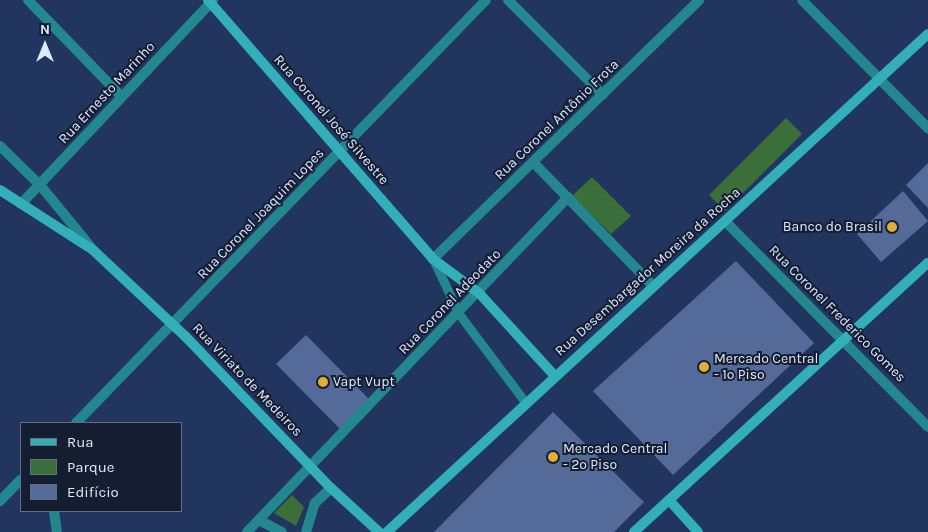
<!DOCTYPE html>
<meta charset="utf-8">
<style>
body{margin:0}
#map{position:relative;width:928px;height:532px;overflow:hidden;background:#21355f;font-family:Karla,sans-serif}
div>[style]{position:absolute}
.green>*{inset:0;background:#3b6f3a}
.building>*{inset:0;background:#546b99}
.service>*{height:9px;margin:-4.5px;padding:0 4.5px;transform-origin:4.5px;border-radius:4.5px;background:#24878f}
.minor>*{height:10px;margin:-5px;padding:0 5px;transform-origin:5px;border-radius:5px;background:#24878f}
.tertiary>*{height:10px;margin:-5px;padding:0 5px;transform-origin:5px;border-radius:5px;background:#24878f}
.secondary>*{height:10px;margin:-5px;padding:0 5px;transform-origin:5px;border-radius:5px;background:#32afb9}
.dots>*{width:14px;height:14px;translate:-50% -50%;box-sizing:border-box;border:2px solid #151e31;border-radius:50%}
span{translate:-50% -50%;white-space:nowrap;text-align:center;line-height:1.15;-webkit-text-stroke:4px #151e31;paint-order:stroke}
.street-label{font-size:14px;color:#dee9fe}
.poi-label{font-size:14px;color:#dee9fe}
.right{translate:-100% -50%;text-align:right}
.left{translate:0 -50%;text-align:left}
.legend{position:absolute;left:20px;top:422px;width:162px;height:90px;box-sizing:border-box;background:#151e31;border:1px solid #656f83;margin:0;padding:6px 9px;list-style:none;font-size:15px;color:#dee9fe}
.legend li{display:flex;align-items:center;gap:10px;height:25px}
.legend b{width:25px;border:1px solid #656f83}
.north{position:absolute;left:20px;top:20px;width:50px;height:50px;-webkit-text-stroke:4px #151e31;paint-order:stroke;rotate:0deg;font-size:14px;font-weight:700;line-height:20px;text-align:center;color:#dee9fe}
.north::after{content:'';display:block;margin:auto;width:18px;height:22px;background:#dee9fe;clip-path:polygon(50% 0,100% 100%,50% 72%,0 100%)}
</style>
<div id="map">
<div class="green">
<div style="clip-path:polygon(786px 118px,802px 134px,725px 211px,709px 195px)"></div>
<div style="clip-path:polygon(592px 177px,631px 216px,611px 234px,572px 196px)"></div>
<div style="clip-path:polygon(292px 495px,304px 507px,296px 526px,274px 513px)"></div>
</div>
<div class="building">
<div style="clip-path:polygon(928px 163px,928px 208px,906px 185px)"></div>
<div style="clip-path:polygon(903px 191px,928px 221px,881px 262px,857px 234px)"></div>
<div style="clip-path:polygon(736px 261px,814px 343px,673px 475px,593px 391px)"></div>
<div style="clip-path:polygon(306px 335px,370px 400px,340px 429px,276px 364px)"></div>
<div style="clip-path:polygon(553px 412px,644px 502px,614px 532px,434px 532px)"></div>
</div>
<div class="service">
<div style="left:433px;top:259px;width:61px;rotate:64.7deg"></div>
<div style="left:459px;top:314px;width:110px;rotate:53.1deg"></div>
</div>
<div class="minor">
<div style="left:28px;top:0;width:134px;rotate:45.9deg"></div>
<div style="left:508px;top:0;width:134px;rotate:45deg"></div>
<div style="left:0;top:146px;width:56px;rotate:44.3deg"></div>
<div style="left:40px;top:185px;width:80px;rotate:50.6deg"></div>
<div style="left:534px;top:163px;width:171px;rotate:45.9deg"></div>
<div style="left:21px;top:204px;width:280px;rotate:-46.7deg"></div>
<div style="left:725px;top:221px;width:289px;rotate:45.4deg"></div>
<div style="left:433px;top:259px;width:371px;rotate:-44.2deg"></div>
<div style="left:76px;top:423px;width:589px;rotate:-45.89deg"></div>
<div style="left:0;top:501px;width:30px;rotate:-46deg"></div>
<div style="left:54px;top:511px;width:21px;rotate:82deg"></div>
<div style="left:259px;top:520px;width:26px;rotate:28deg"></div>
<div style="left:247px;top:532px;width:464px;rotate:-46.2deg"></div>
<div style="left:306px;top:532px;width:30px;rotate:-73deg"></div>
<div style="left:315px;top:503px;width:22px;rotate:-43deg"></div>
</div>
<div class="tertiary">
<div style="left:802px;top:0;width:180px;rotate:45.5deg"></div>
</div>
<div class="secondary">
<div style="left:208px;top:0;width:343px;rotate:49deg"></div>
<div style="left:433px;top:259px;width:57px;rotate:36.5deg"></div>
<div style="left:479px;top:293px;width:111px;rotate:47.6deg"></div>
<div style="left:0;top:190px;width:111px;rotate:32.8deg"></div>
<div style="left:93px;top:250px;width:127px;rotate:43.1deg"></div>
<div style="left:186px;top:337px;width:209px;rotate:46.2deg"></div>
<div style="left:331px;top:488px;width:65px;rotate:42.5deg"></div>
<div style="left:669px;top:500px;width:43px;rotate:47.8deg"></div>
<div style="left:387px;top:532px;width:735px;rotate:-42.63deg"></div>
<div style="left:634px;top:532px;width:398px;rotate:-42.5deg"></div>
</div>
<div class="dots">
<div style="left:892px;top:227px;background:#e3ae35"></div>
<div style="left:704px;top:367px;background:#e3ae35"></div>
<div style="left:323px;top:382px;background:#e3ae35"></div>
<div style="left:553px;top:457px;background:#e3ae35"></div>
</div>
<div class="street-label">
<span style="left:107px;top:93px;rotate:-47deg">Rua Ernesto Marinho</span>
<span style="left:331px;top:120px;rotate:49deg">Rua Coronel José Silvestre</span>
<span style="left:557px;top:120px;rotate:-44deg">Rua Coronel Antônio Frota</span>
<span style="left:261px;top:214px;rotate:-46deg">Rua Coronel Joaquim Lopes</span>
<span style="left:648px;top:272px;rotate:-42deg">Rua Desembargador Moreira da Rocha</span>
<span style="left:450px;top:302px;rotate:-46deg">Rua Coronel Adeodato</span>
<span style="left:837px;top:314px;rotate:45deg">Rua Coronel Frederico Gomes</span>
<span style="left:247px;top:380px;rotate:46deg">Rua Viriato de Medeiros</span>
</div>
<div class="poi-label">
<span class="right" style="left:882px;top:227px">Banco do Brasil</span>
<span class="left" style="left:714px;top:367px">Mercado Central<br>- 1º Piso</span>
<span class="left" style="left:333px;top:382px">Vapt Vupt</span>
<span class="left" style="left:563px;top:457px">Mercado Central<br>- 2º Piso</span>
</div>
<ul class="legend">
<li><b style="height:6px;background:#32afb9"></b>Rua</li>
<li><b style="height:14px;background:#3b6f3a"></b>Parque</li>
<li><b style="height:14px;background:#546b99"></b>Edifício</li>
</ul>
<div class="north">N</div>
</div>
